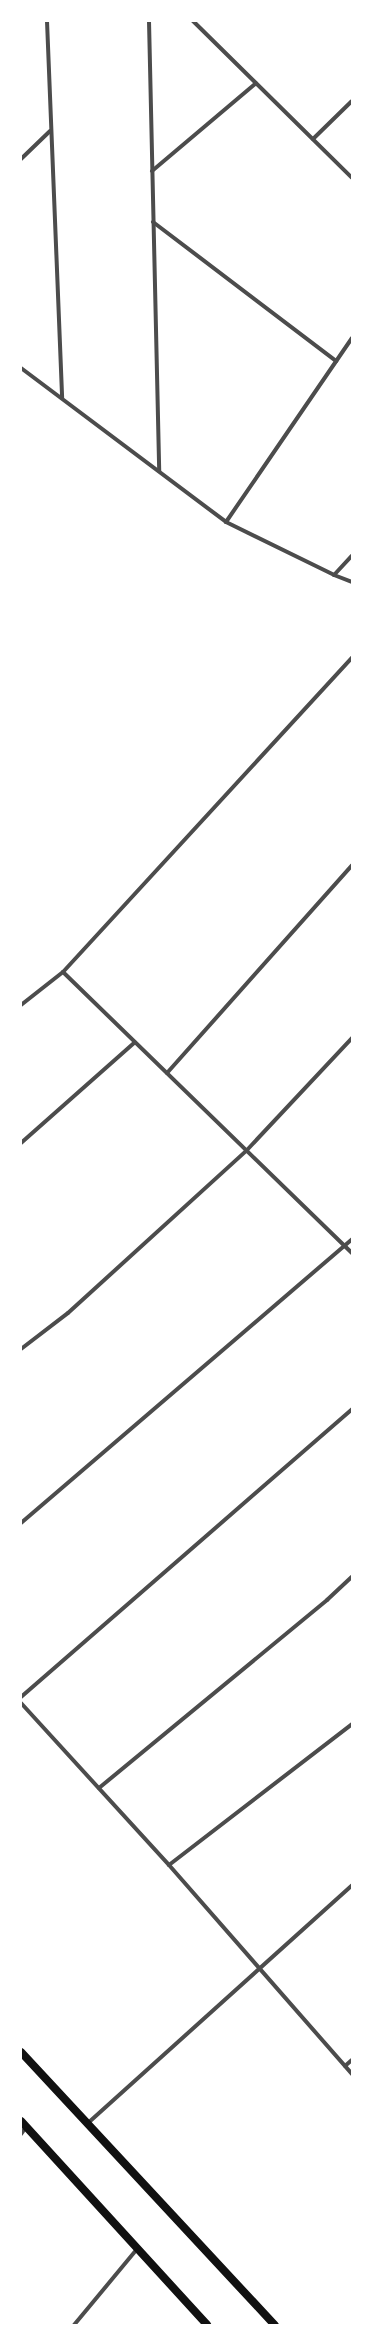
<!DOCTYPE html>
<style>
body{margin:0}
#map{position:relative;width:373px;height:2346px;overflow:hidden;background:#fff;font-family:"IBM Plex Serif",serif}
div>[style]{position:absolute}
.minor>*{height:4px;margin:-2px;padding:0 2px;transform-origin:2px;border-radius:2px;background:#4c4c4c}
.secondary>*{height:8px;margin:-4px;padding:0 4px;transform-origin:4px;border-radius:4px;background:#111}
span{translate:-50% -50%;white-space:nowrap;text-align:center;line-height:1.15;-webkit-text-stroke:3px #fff;paint-order:stroke}
.frame{position:absolute;inset:0;border:22px solid #fff;pointer-events:none}
</style>
<div id="map">
<div class="minor">
<div style="left:47px;top:21px;width:377px;rotate:87.7deg"></div>
<div style="left:149px;top:21px;width:450px;rotate:88.7deg"></div>
<div style="left:193px;top:21px;width:223px;rotate:44.6deg"></div>
<div style="left:313px;top:139px;width:54px;rotate:-44.3deg"></div>
<div style="left:21px;top:159px;width:40px;rotate:-44deg"></div>
<div style="left:152px;top:171px;width:136px;rotate:-40.2deg"></div>
<div style="left:153px;top:222px;width:230px;rotate:37.2deg"></div>
<div style="left:21px;top:368px;width:256px;rotate:36.9deg"></div>
<div style="left:226px;top:522px;width:120px;rotate:26.1deg"></div>
<div style="left:334px;top:575px;width:19px;rotate:21deg"></div>
<div style="left:226px;top:522px;width:223px;rotate:-55.6deg"></div>
<div style="left:334px;top:575px;width:26px;rotate:-47deg"></div>
<div style="left:63px;top:972px;width:403px;rotate:44.2deg"></div>
<div style="left:21px;top:1005px;width:53px;rotate:-38.2deg"></div>
<div style="left:63px;top:972px;width:427px;rotate:-47.4deg"></div>
<div style="left:167px;top:1073px;width:278px;rotate:-48.3deg"></div>
<div style="left:21px;top:1143px;width:152px;rotate:-41.5deg"></div>
<div style="left:21px;top:1349px;width:59px;rotate:-37.5deg"></div>
<div style="left:68px;top:1313px;width:242px;rotate:-42.3deg"></div>
<div style="left:247px;top:1150px;width:154px;rotate:-46.8deg"></div>
<div style="left:21px;top:1523px;width:436px;rotate:-40.6deg"></div>
<div style="left:21px;top:1697px;width:439px;rotate:-41deg"></div>
<div style="left:21px;top:1703px;width:219px;rotate:47.6deg"></div>
<div style="left:169px;top:1865px;width:278px;rotate:48.8deg"></div>
<div style="left:99px;top:1788px;width:296px;rotate:-39.5deg"></div>
<div style="left:327px;top:1600px;width:34px;rotate:-43deg"></div>
<div style="left:169px;top:1865px;width:231px;rotate:-37.6deg"></div>
<div style="left:345px;top:2066px;width:9px;rotate:-41deg"></div>
<div style="left:88px;top:2123px;width:355px;rotate:-42deg"></div>
<div style="left:21px;top:2134px;width:9px;rotate:-54deg"></div>
<div style="left:74px;top:2325px;width:99px;rotate:-50.3deg"></div>
</div>
<div class="secondary">
<div style="left:21px;top:2052px;width:373px;rotate:47.1deg"></div>
<div style="left:21px;top:2121px;width:276px;rotate:47.6deg"></div>
</div>
<div class="frame"></div>
</div>
